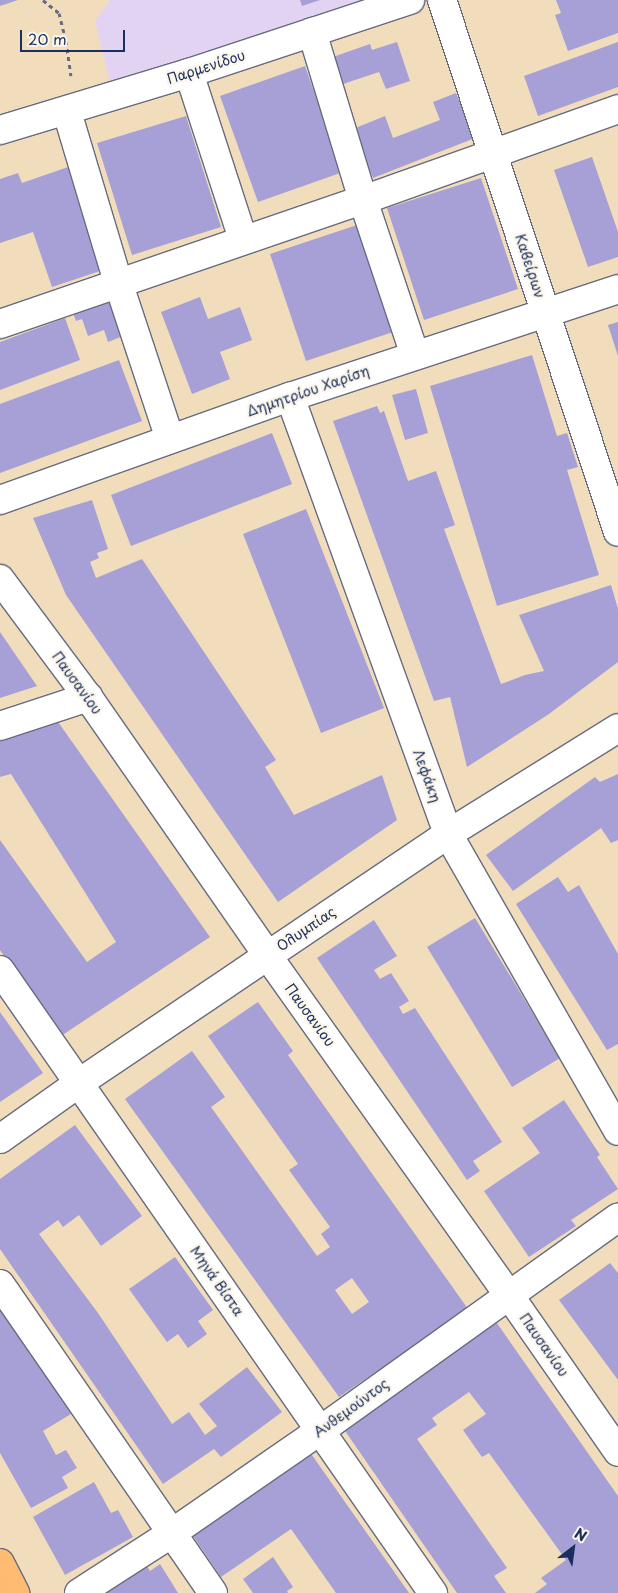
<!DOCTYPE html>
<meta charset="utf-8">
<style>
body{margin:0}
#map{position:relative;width:618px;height:1593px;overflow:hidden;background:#f1dcbb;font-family:"Playpen Sans",sans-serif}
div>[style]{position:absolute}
.built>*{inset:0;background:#e3d3f2}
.building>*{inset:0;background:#a7a0d6}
.path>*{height:3px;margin-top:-1.5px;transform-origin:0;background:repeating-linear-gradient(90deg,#666c7f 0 4px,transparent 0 8px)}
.roads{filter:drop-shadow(1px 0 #666c7f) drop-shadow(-1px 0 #666c7f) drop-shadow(0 1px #666c7f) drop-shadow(0 -1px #666c7f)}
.minor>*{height:28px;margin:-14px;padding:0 14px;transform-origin:14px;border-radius:14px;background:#fff}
.major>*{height:28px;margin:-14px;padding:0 14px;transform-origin:14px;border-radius:14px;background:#febb71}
span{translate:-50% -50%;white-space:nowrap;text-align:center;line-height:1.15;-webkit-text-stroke:5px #fbf7ec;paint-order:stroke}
.street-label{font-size:14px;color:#1b2f5e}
.north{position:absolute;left:548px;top:1523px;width:50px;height:50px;-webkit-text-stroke:4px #fbf7ec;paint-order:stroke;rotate:30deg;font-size:14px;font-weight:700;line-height:20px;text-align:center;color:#1b2f5e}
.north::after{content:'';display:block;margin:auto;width:18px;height:22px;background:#1b2f5e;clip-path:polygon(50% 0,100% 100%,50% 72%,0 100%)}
.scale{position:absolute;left:20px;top:30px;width:105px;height:22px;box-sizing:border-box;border:2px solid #1b2f5e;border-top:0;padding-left:6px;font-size:15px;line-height:18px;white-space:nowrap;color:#1b2f5e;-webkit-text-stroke:4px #fbf7ec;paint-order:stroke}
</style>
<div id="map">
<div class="built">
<div style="clip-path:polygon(110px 0,365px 0,110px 83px,95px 21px)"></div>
</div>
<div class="building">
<div style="clip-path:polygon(0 0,18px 0,0 6px)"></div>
<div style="clip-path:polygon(300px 0,320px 0,302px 6px)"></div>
<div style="clip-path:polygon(556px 0,618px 0,618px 33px,568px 51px,555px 15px,561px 13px)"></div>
<div style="clip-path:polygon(397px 42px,410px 81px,386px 89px,379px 72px,340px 85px,330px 58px,370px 44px,372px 50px)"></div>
<div style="clip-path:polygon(618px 42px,618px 87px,538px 116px,524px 76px)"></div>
<div style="clip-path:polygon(305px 66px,343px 172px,258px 202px,220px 96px)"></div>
<div style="clip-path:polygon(456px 93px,475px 138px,373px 178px,353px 129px,385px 116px,393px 138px,440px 120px,433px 102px)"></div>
<div style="clip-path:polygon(186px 116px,221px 227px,132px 255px,97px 143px)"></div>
<div style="clip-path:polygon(592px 157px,618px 232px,618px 257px,588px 267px,554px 170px)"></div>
<div style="clip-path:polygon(71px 166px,106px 269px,52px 287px,33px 232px,0 243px,0 179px,18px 173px,22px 183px)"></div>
<div style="clip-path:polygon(481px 178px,518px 289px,424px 320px,387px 208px)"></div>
<div style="clip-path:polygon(357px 225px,393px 332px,306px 361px,270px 254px)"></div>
<div style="clip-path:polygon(200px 297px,208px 319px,240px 307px,252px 340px,220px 352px,230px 379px,192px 394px,161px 312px)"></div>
<div style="clip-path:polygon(109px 299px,123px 336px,108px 342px,104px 330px,88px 336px,82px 319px,76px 321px,73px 313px)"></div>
<div style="clip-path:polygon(65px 318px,80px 360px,0 390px,0 342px)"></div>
<div style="clip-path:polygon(618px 322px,618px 356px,608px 325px)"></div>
<div style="clip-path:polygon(532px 355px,557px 436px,567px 433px,578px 467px,567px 470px,599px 575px,497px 606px,430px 386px)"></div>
<div style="clip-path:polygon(119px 360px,142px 421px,0 473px,0 404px)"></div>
<div style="clip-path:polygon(416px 389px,428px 433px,405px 440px,392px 395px)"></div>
<div style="clip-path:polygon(377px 406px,380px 413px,384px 411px,408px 481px,436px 471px,455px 525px,444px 529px,501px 684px,525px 675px,544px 671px,519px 615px,611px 585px,618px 609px,618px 662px,549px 714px,467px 767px,450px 697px,434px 701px,333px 421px)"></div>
<div style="clip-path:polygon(272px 433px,292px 484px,131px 546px,111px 495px)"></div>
<div style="clip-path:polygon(92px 500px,108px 549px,97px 553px,99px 558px,90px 562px,96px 578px,142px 559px,276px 760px,265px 767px,294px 815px,382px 775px,397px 820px,278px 902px,66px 595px,33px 518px)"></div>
<div style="clip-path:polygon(306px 509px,384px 708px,321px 733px,243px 534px)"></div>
<div style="clip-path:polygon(0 632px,37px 686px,0 698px)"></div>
<div style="clip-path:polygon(51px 712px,210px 937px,58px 1038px,0 950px,0 840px,87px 962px,116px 942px,11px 774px,0 777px,0 731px)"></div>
<div style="clip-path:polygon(618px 774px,618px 840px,611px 843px,601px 828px,513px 891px,486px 855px,595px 777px,600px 782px)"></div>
<div style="clip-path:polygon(558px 877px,568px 892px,579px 885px,618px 954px,618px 1044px,607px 1050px,516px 904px)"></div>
<div style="clip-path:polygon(475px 918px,560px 1058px,512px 1087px,427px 947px)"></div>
<div style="clip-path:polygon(374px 920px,397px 956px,374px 970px,380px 979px,391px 973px,409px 1001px,399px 1007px,403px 1014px,415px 1008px,502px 1142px,473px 1161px,480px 1171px,467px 1180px,317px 958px)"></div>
<div style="clip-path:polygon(evenodd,258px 1002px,293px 1051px,288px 1055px,468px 1309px,339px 1397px,125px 1099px,192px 1051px,225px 1097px,211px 1107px,317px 1256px,330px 1247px,321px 1234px,330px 1227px,289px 1170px,298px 1164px,208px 1036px,258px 1002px,352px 1278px,369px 1302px,352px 1314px,335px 1290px,352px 1278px)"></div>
<div style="clip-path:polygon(0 1012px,43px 1073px,0 1102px)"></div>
<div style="clip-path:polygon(564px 1100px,600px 1155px,597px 1157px,618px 1189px,571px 1220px,576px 1226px,529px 1257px,484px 1191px,540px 1153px,522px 1128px)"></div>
<div style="clip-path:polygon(75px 1125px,142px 1216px,101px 1246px,79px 1215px,63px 1227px,58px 1220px,39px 1234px,98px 1313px,172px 1424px,189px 1412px,205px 1435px,217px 1426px,199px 1404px,247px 1367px,282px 1412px,221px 1457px,214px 1449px,163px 1484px,0 1249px,0 1179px)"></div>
<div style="clip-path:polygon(175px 1257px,213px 1310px,198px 1321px,207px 1334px,188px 1348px,178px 1334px,167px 1342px,129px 1289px)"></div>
<div style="clip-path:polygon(610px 1263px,618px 1273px,618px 1380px,559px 1300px)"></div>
<div style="clip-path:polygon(0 1301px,71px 1414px,43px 1431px,56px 1455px,66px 1450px,77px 1468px,62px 1477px,68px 1488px,31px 1508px,0 1453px)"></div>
<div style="clip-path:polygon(494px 1319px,618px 1496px,618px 1593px,535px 1593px,547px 1584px,541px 1578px,566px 1560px,489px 1453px,482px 1457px,463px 1430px,486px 1414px,469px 1392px,432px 1418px,437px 1425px,417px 1439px,507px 1568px,494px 1576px,506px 1593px,457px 1593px,341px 1425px)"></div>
<div style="clip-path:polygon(307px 1448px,409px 1593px,336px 1593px,291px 1529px,221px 1577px,189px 1530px)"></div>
<div style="clip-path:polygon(94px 1482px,111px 1513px,118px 1510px,133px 1537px,65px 1575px,33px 1517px)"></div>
<div style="clip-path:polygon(273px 1557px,293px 1587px,287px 1591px,288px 1593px,253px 1593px,243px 1579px)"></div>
<div style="clip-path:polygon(143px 1560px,150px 1571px,160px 1564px,178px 1593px,90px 1593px)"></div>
</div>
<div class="path">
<div style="left:43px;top:0;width:21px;rotate:39deg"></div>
<div style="left:59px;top:13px;width:29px;rotate:76deg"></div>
<div style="left:66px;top:41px;width:35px;rotate:82deg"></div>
</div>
<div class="roads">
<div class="minor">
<div style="left:442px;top:0;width:560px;rotate:71.69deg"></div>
<div style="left:312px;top:32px;width:176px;rotate:73.1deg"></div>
<div style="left:363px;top:200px;width:163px;rotate:71.5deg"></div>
<div style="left:189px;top:73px;width:175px;rotate:72deg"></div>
<div style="left:67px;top:112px;width:177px;rotate:73.3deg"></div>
<div style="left:118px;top:282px;width:165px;rotate:71.7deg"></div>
<div style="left:0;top:130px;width:197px;rotate:-16.8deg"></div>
<div style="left:189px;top:73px;width:233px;rotate:-18.3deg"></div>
<div style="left:0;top:324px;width:384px;rotate:-18.9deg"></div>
<div style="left:363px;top:200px;width:271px;rotate:-19.6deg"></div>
<div style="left:290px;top:397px;width:465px;rotate:70.1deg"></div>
<div style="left:448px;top:834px;width:342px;rotate:60.2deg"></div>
<div style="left:0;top:500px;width:308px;rotate:-19.6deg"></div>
<div style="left:290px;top:397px;width:345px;rotate:-18.2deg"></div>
<div style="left:0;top:579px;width:147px;rotate:53.3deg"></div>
<div style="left:88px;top:697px;width:314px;rotate:55.2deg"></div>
<div style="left:267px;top:955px;width:417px;rotate:54.6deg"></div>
<div style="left:509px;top:1295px;width:191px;rotate:55.2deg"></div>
<div style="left:0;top:726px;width:93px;rotate:-18.2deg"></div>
<div style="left:0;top:970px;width:759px;rotate:55.2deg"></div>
<div style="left:0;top:1139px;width:97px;rotate:-35.3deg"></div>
<div style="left:79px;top:1083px;width:445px;rotate:-34deg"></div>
<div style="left:448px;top:834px;width:200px;rotate:-31.9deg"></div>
<div style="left:0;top:1284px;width:375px;rotate:55.4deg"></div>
<div style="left:79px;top:1593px;width:111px;rotate:-32.8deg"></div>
<div style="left:172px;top:1533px;width:181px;rotate:-34.7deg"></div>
<div style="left:321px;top:1430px;width:365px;rotate:-35.6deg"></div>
</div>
<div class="major">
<div style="left:0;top:1563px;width:34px;rotate:63deg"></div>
</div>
</div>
<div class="street-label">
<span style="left:206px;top:67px;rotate:-18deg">Παρμενίδου</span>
<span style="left:530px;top:266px;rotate:72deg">Καβείρων</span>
<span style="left:308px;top:391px;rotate:-19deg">Δημητρίου Χαρίση</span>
<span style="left:77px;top:683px;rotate:54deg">Παυσανίου</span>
<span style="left:427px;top:776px;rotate:70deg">Λεφάκη</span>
<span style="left:306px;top:929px;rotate:-34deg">Ολυμπίας</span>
<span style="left:310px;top:1015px;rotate:54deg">Παυσανίου</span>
<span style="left:217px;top:1281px;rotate:55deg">Μηνά Βίστα</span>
<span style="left:544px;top:1345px;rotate:55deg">Παυσανίου</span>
<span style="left:351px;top:1408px;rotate:-36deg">Ανθεμούντος</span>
</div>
<div class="north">N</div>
<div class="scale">20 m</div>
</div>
